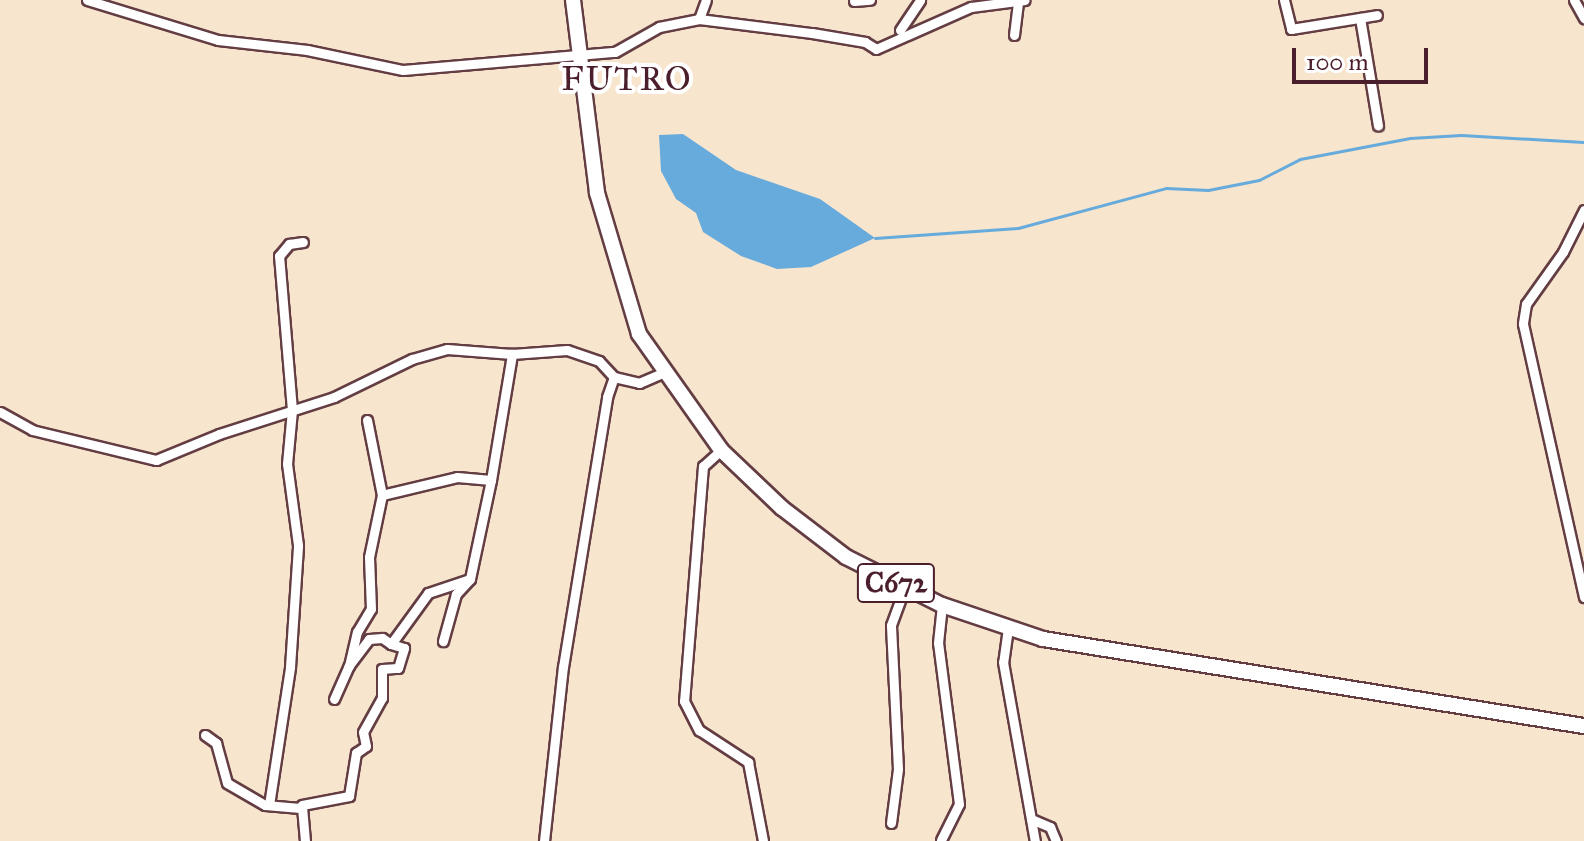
<!DOCTYPE html>
<style>
body{margin:0}
#map{position:relative;width:1584px;height:841px;overflow:hidden;background:#f7e5ce;font-family:"IM FELL Great Primer",serif}
div>[style]{position:absolute}
.water>*{inset:0;background:#67abdc}
.stream>*{height:3px;margin:-1.5px;padding:0 1.5px;transform-origin:1.5px;border-radius:1.5px;background:#67abdc}
.roads{filter:drop-shadow(2px 0 #643d43) drop-shadow(-2px 0 #643d43) drop-shadow(0 2px #643d43) drop-shadow(0 -2px #643d43)}
.street>*{height:9px;margin:-4.5px;padding:0 4.5px;transform-origin:4.5px;border-radius:4.5px;background:#fff}
.primary>*{height:14px;margin:-7px;padding:0 7px;transform-origin:7px;border-radius:7px;background:#fff}
span{translate:-50% -50%;white-space:nowrap;text-align:center;line-height:1.15;-webkit-text-stroke:8px #fff;paint-order:stroke}
.shield-label span{padding:2px 6px;background:#fff;border:2px solid;border-radius:6px;-webkit-text-stroke-width:0}
.shield-label{font-size:28px;color:#4a1f2b;font-weight:700}
.quarter-label{font-size:34px;color:#4a1f2b;letter-spacing:2px}
.scale{position:absolute;left:1292px;top:48px;width:136px;height:36px;box-sizing:border-box;border:4px solid #4a1f2b;border-top:0;padding-left:10px;font-size:24px;line-height:28px;white-space:nowrap;color:#4a1f2b;-webkit-text-stroke:6px #fff;paint-order:stroke}
</style>
<div id="map">
<div class="water">
<div style="clip-path:polygon(683px 134px,736px 170px,820px 199px,875px 238px,811px 267px,777px 269px,741px 256px,703px 232px,696px 213px,676px 199px,661px 171px,659px 135px)"></div>
</div>
<div class="stream">
<div style="left:875px;top:238px;width:143px;rotate:-4deg"></div>
<div style="left:1018px;top:228px;width:153px;rotate:-15.1deg"></div>
<div style="left:1166px;top:188px;width:42px;rotate:2.7deg"></div>
<div style="left:1208px;top:190px;width:52px;rotate:-11.1deg"></div>
<div style="left:1259px;top:180px;width:46px;rotate:-27.1deg"></div>
<div style="left:1300px;top:159px;width:112px;rotate:-10.8deg"></div>
<div style="left:1410px;top:138px;width:51px;rotate:-3.4deg"></div>
<div style="left:1461px;top:135px;width:123px;rotate:3.3deg"></div>
</div>
<div class="roads">
<div class="street">
<div style="left:87px;top:0;width:137px;rotate:17deg"></div>
<div style="left:218px;top:40px;width:90px;rotate:6.4deg"></div>
<div style="left:307px;top:50px;width:98px;rotate:11.8deg"></div>
<div style="left:403px;top:70px;width:213px;rotate:-4.9deg"></div>
<div style="left:615px;top:52px;width:51px;rotate:-29.6deg"></div>
<div style="left:659px;top:27px;width:41px;rotate:-11.3deg"></div>
<div style="left:699px;top:19px;width:114px;rotate:7.1deg"></div>
<div style="left:812px;top:33px;width:54px;rotate:9.6deg"></div>
<div style="left:865px;top:42px;width:13px;rotate:32deg"></div>
<div style="left:876px;top:49px;width:104px;rotate:-23.9deg"></div>
<div style="left:971px;top:7px;width:54px;rotate:-7.4deg"></div>
<div style="left:1284px;top:0;width:30px;rotate:76deg"></div>
<div style="left:1291px;top:29px;width:87px;rotate:-9.2deg"></div>
<div style="left:1574px;top:0;width:21px;rotate:61deg"></div>
<div style="left:854px;top:1px;width:16px;rotate:-4deg"></div>
<div style="left:1360px;top:18px;width:109px;rotate:80.5deg"></div>
<div style="left:699px;top:19px;width:20px;rotate:-70deg"></div>
<div style="left:900px;top:30px;width:36px;rotate:-56deg"></div>
<div style="left:1014px;top:35px;width:32px;rotate:-83deg"></div>
<div style="left:1584px;top:210px;width:47px;rotate:116.6deg"></div>
<div style="left:1563px;top:252px;width:64px;rotate:125.4deg"></div>
<div style="left:1526px;top:304px;width:20px;rotate:99deg"></div>
<div style="left:1523px;top:324px;width:280px;rotate:77.4deg"></div>
<div style="left:0;top:412px;width:37px;rotate:29deg"></div>
<div style="left:32px;top:430px;width:128px;rotate:13.6deg"></div>
<div style="left:156px;top:460px;width:68px;rotate:-22.4deg"></div>
<div style="left:219px;top:434px;width:121px;rotate:-17.8deg"></div>
<div style="left:334px;top:397px;width:87px;rotate:-26deg"></div>
<div style="left:412px;top:359px;width:36px;rotate:-16deg"></div>
<div style="left:447px;top:349px;width:65px;rotate:4.4deg"></div>
<div style="left:512px;top:354px;width:55px;rotate:-4.2deg"></div>
<div style="left:567px;top:350px;width:34px;rotate:19deg"></div>
<div style="left:599px;top:361px;width:22px;rotate:47deg"></div>
<div style="left:367px;top:420px;width:76px;rotate:78.7deg"></div>
<div style="left:721px;top:450px;width:24px;rotate:138deg"></div>
<div style="left:703px;top:466px;width:236px;rotate:94.6deg"></div>
<div style="left:684px;top:701px;width:33px;rotate:63deg"></div>
<div style="left:699px;top:730px;width:59px;rotate:33.1deg"></div>
<div style="left:748px;top:762px;width:80px;rotate:79.2deg"></div>
<div style="left:491px;top:480px;width:128px;rotate:-80.5deg"></div>
<div style="left:1008px;top:628px;width:34px;rotate:98deg"></div>
<div style="left:1003px;top:662px;width:182px;rotate:79.9deg"></div>
<div style="left:391px;top:644px;width:11px;rotate:-146deg"></div>
<div style="left:382px;top:638px;width:13px;rotate:176deg"></div>
<div style="left:369px;top:639px;width:34px;rotate:127deg"></div>
<div style="left:349px;top:666px;width:35px;rotate:-77deg"></div>
<div style="left:357px;top:632px;width:27px;rotate:-59deg"></div>
<div style="left:371px;top:609px;width:52px;rotate:-92.2deg"></div>
<div style="left:369px;top:557px;width:63px;rotate:-78.2deg"></div>
<div style="left:382px;top:495px;width:77px;rotate:-13.5deg"></div>
<div style="left:457px;top:477px;width:34px;rotate:5deg"></div>
<div style="left:491px;top:480px;width:101px;rotate:102deg"></div>
<div style="left:334px;top:699px;width:36px;rotate:-66deg"></div>
<div style="left:205px;top:735px;width:14px;rotate:36deg"></div>
<div style="left:216px;top:743px;width:41px;rotate:74.6deg"></div>
<div style="left:227px;top:783px;width:44px;rotate:30.1deg"></div>
<div style="left:265px;top:805px;width:35px;rotate:5deg"></div>
<div style="left:269px;top:805px;width:140px;rotate:-81.3deg"></div>
<div style="left:290px;top:667px;width:122px;rotate:-86.2deg"></div>
<div style="left:298px;top:545px;width:82px;rotate:-97.7deg"></div>
<div style="left:287px;top:464px;width:54px;rotate:-84.7deg"></div>
<div style="left:292px;top:410px;width:155px;rotate:-94.8deg"></div>
<div style="left:279px;top:256px;width:16px;rotate:-50deg"></div>
<div style="left:289px;top:244px;width:14px;rotate:-8deg"></div>
<div style="left:1031px;top:819px;width:21px;rotate:23deg"></div>
<div style="left:1050px;top:827px;width:15px;rotate:67deg"></div>
<div style="left:891px;top:823px;width:54px;rotate:-82.6deg"></div>
<div style="left:898px;top:769px;width:144px;rotate:-92.8deg"></div>
<div style="left:891px;top:625px;width:40px;rotate:-69.8deg"></div>
<div style="left:941px;top:840px;width:40px;rotate:-63.4deg"></div>
<div style="left:959px;top:804px;width:162px;rotate:-97.4deg"></div>
<div style="left:938px;top:643px;width:38px;rotate:-84deg"></div>
<div style="left:305px;top:841px;width:36px;rotate:-95deg"></div>
<div style="left:302px;top:805px;width:48px;rotate:-10.8deg"></div>
<div style="left:349px;top:796px;width:44px;rotate:-80.8deg"></div>
<div style="left:356px;top:753px;width:12px;rotate:-35deg"></div>
<div style="left:366px;top:746px;width:14px;rotate:-102deg"></div>
<div style="left:363px;top:732px;width:39px;rotate:-61deg"></div>
<div style="left:382px;top:698px;width:29px;rotate:-90deg"></div>
<div style="left:382px;top:669px;width:16px;rotate:-4deg"></div>
<div style="left:398px;top:668px;width:21px;rotate:-73deg"></div>
<div style="left:404px;top:648px;width:14px;rotate:-163deg"></div>
<div style="left:391px;top:644px;width:63px;rotate:-54deg"></div>
<div style="left:428px;top:593px;width:44px;rotate:-18.4deg"></div>
<div style="left:470px;top:579px;width:21px;rotate:133deg"></div>
<div style="left:456px;top:594px;width:49px;rotate:105.5deg"></div>
<div style="left:544px;top:841px;width:175px;rotate:-83.8deg"></div>
<div style="left:563px;top:667px;width:274px;rotate:-80.7deg"></div>
<div style="left:607px;top:397px;width:21px;rotate:-71deg"></div>
<div style="left:614px;top:377px;width:26px;rotate:13deg"></div>
<div style="left:639px;top:383px;width:25px;rotate:-23deg"></div>
</div>
<div class="primary">
<div style="left:573px;top:0;width:194px;rotate:82.9deg"></div>
<div style="left:597px;top:193px;width:147px;rotate:73.4deg"></div>
<div style="left:639px;top:334px;width:142px;rotate:54.7deg"></div>
<div style="left:721px;top:450px;width:84px;rotate:43.6deg"></div>
<div style="left:782px;top:508px;width:81px;rotate:37.4deg"></div>
<div style="left:846px;top:557px;width:107px;rotate:26.6deg"></div>
<div style="left:942px;top:605px;width:107px;rotate:18.6deg"></div>
<div style="left:1043px;top:639px;width:548px;rotate:9.14deg"></div>
</div>
</div>
<div class="shield-label">
<span style="left:896px;top:583px">C672</span>
</div>
<div class="quarter-label">
<span style="left:627px;top:79px">FUTRO</span>
</div>
<div class="scale">100 m</div>
</div>
